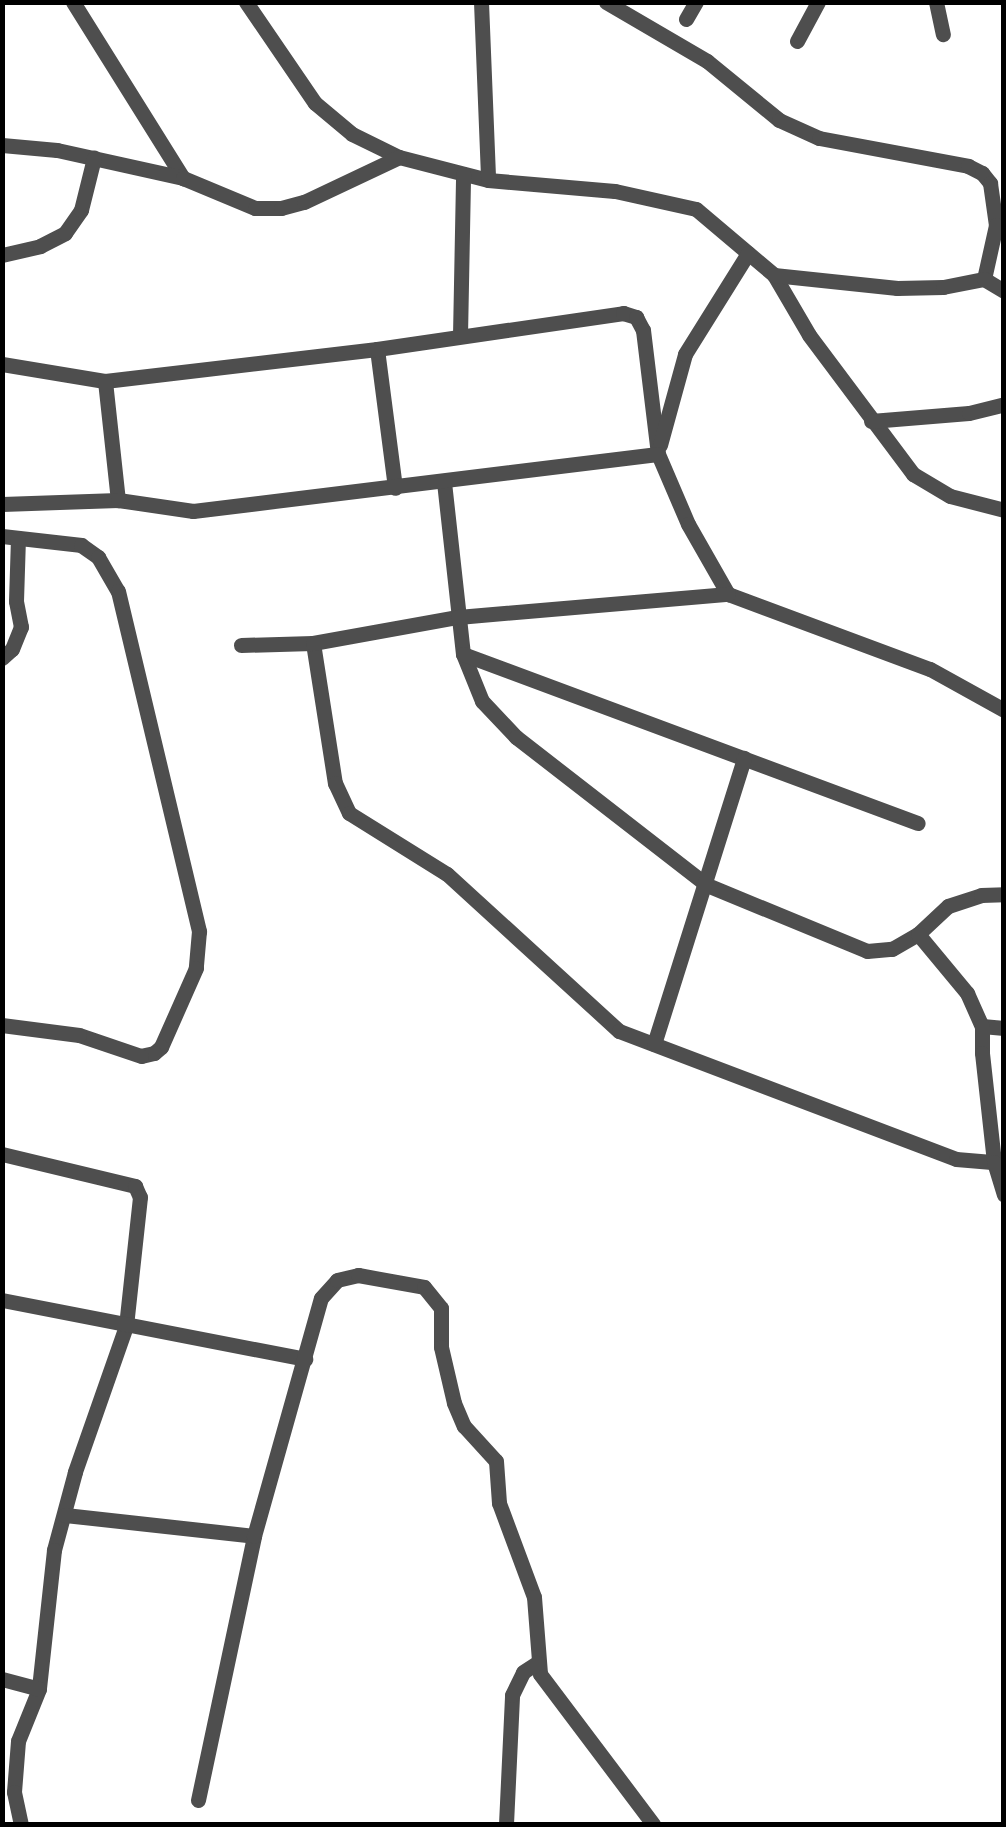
<!DOCTYPE html>
<style>
body{margin:0}
#map{position:relative;width:1006px;height:1827px;overflow:hidden;background:#fff;font-family:Ubuntu,sans-serif}
div>[style]{position:absolute}
.street>*{height:15px;margin:-7.5px;padding:0 7.5px;transform-origin:7.5px;border-radius:7.5px;background:#4e4e4e}
span{translate:-50% -50%;white-space:nowrap;text-align:center;line-height:1.15;-webkit-text-stroke:10px #fff;paint-order:stroke}
.frame{position:absolute;inset:0;border:5px solid #000;pointer-events:none}
</style>
<div id="map">
<div class="street">
<div style="left:73px;top:2px;width:208px;rotate:58deg"></div>
<div style="left:246px;top:2px;width:122px;rotate:55.7deg"></div>
<div style="left:315px;top:103px;width:48px;rotate:40deg"></div>
<div style="left:352px;top:134px;width:52px;rotate:26.1deg"></div>
<div style="left:399px;top:157px;width:92px;rotate:14.5deg"></div>
<div style="left:488px;top:180px;width:127px;rotate:5deg"></div>
<div style="left:615px;top:191px;width:83px;rotate:12.5deg"></div>
<div style="left:696px;top:209px;width:102px;rotate:40.2deg"></div>
<div style="left:774px;top:275px;width:69px;rotate:59.7deg"></div>
<div style="left:809px;top:335px;width:174px;rotate:53.2deg"></div>
<div style="left:913px;top:474px;width:43px;rotate:30.7deg"></div>
<div style="left:950px;top:496px;width:56px;rotate:14.5deg"></div>
<div style="left:481px;top:2px;width:178px;rotate:87.7deg"></div>
<div style="left:606px;top:2px;width:117px;rotate:30.3deg"></div>
<div style="left:707px;top:61px;width:93px;rotate:39.3deg"></div>
<div style="left:779px;top:120px;width:44px;rotate:24.2deg"></div>
<div style="left:819px;top:138px;width:152px;rotate:10.6deg"></div>
<div style="left:968px;top:166px;width:16px;rotate:27deg"></div>
<div style="left:982px;top:173px;width:13px;rotate:51deg"></div>
<div style="left:990px;top:183px;width:42px;rotate:81.9deg"></div>
<div style="left:996px;top:225px;width:55px;rotate:102.5deg"></div>
<div style="left:936px;top:2px;width:33px;rotate:78deg"></div>
<div style="left:686px;top:19px;width:20px;rotate:-60deg"></div>
<div style="left:797px;top:41px;width:44px;rotate:-61.7deg"></div>
<div style="left:2px;top:145px;width:55px;rotate:5.2deg"></div>
<div style="left:57px;top:150px;width:129px;rotate:12.5deg"></div>
<div style="left:183px;top:178px;width:78px;rotate:22.6deg"></div>
<div style="left:255px;top:208px;width:26px"></div>
<div style="left:281px;top:208px;width:24px;rotate:-15deg"></div>
<div style="left:304px;top:202px;width:105px;rotate:-25.3deg"></div>
<div style="left:2px;top:255px;width:39px;rotate:-13deg"></div>
<div style="left:40px;top:246px;width:28px;rotate:-27deg"></div>
<div style="left:65px;top:233px;width:28px;rotate:-55deg"></div>
<div style="left:81px;top:210px;width:54px;rotate:-76deg"></div>
<div style="left:774px;top:275px;width:124px;rotate:6deg"></div>
<div style="left:897px;top:288px;width:46px;rotate:-1.2deg"></div>
<div style="left:943px;top:287px;width:42px;rotate:-11deg"></div>
<div style="left:984px;top:279px;width:23px;rotate:31deg"></div>
<div style="left:460px;top:336px;width:162px;rotate:-88.9deg"></div>
<div style="left:377px;top:349px;width:140px;rotate:82.6deg"></div>
<div style="left:2px;top:364px;width:104px;rotate:9.4deg"></div>
<div style="left:105px;top:381px;width:274px;rotate:-6.7deg"></div>
<div style="left:377px;top:349px;width:249px;rotate:-8.3deg"></div>
<div style="left:623px;top:313px;width:14px;rotate:17deg"></div>
<div style="left:636px;top:317px;width:15px;rotate:62deg"></div>
<div style="left:643px;top:330px;width:125px;rotate:83.1deg"></div>
<div style="left:658px;top:454px;width:76px;rotate:66.8deg"></div>
<div style="left:688px;top:524px;width:81px;rotate:60.3deg"></div>
<div style="left:728px;top:594px;width:215px;rotate:20.4deg"></div>
<div style="left:930px;top:669px;width:85px;rotate:29deg"></div>
<div style="left:105px;top:381px;width:120px;rotate:83.8deg"></div>
<div style="left:871px;top:421px;width:98px;rotate:-4.7deg"></div>
<div style="left:969px;top:413px;width:36px;rotate:-14deg"></div>
<div style="left:660px;top:445px;width:94px;rotate:-74.6deg"></div>
<div style="left:685px;top:354px;width:119px;rotate:-58deg"></div>
<div style="left:444px;top:482px;width:173px;rotate:83.7deg"></div>
<div style="left:463px;top:654px;width:51px;rotate:68deg"></div>
<div style="left:482px;top:701px;width:50px;rotate:46.6deg"></div>
<div style="left:516px;top:737px;width:242px;rotate:37.8deg"></div>
<div style="left:707px;top:885px;width:173px;rotate:22.4deg"></div>
<div style="left:867px;top:951px;width:25px;rotate:-5deg"></div>
<div style="left:892px;top:949px;width:30px;rotate:-30deg"></div>
<div style="left:918px;top:934px;width:41px;rotate:-43deg"></div>
<div style="left:948px;top:906px;width:35px;rotate:-18deg"></div>
<div style="left:981px;top:895px;width:23px;rotate:-2deg"></div>
<div style="left:2px;top:504px;width:116px;rotate:-2deg"></div>
<div style="left:118px;top:500px;width:76px;rotate:8.3deg"></div>
<div style="left:193px;top:511px;width:468px;rotate:-7deg"></div>
<div style="left:2px;top:536px;width:80px;rotate:6.5deg"></div>
<div style="left:81px;top:545px;width:21px;rotate:35deg"></div>
<div style="left:98px;top:557px;width:39px;rotate:60deg"></div>
<div style="left:118px;top:591px;width:350px;rotate:76.6deg"></div>
<div style="left:199px;top:931px;width:37px;rotate:95deg"></div>
<div style="left:196px;top:968px;width:86px;rotate:113.9deg"></div>
<div style="left:161px;top:1047px;width:9px;rotate:139deg"></div>
<div style="left:154px;top:1053px;width:13px;rotate:167deg"></div>
<div style="left:141px;top:1056px;width:65px;rotate:-161.3deg"></div>
<div style="left:79px;top:1035px;width:78px;rotate:-172.6deg"></div>
<div style="left:313px;top:643px;width:142px;rotate:81.1deg"></div>
<div style="left:335px;top:783px;width:33px;rotate:65deg"></div>
<div style="left:349px;top:813px;width:115px;rotate:31.9deg"></div>
<div style="left:447px;top:874px;width:233px;rotate:42.4deg"></div>
<div style="left:619px;top:1031px;width:360px;rotate:20.8deg"></div>
<div style="left:956px;top:1159px;width:48px;rotate:4.8deg"></div>
<div style="left:241px;top:645px;width:72px;rotate:-1.6deg"></div>
<div style="left:313px;top:643px;width:147px;rotate:-10.2deg"></div>
<div style="left:458px;top:617px;width:271px;rotate:-4.9deg"></div>
<div style="left:463px;top:654px;width:485px;rotate:20.4deg"></div>
<div style="left:2px;top:658px;width:13px;rotate:-42deg"></div>
<div style="left:12px;top:649px;width:24px;rotate:-68deg"></div>
<div style="left:21px;top:627px;width:26px;rotate:-101deg"></div>
<div style="left:16px;top:601px;width:63px;rotate:-88.2deg"></div>
<div style="left:918px;top:934px;width:77px;rotate:50.3deg"></div>
<div style="left:967px;top:993px;width:36px;rotate:66deg"></div>
<div style="left:1004px;top:1028px;width:22px;rotate:-175deg"></div>
<div style="left:982px;top:1026px;width:27px;rotate:90deg"></div>
<div style="left:982px;top:1053px;width:110px;rotate:83.7deg"></div>
<div style="left:994px;top:1162px;width:34px;rotate:73deg"></div>
<div style="left:654px;top:1044px;width:300px;rotate:-72.5deg"></div>
<div style="left:2px;top:1154px;width:137px;rotate:13.5deg"></div>
<div style="left:135px;top:1186px;width:12px;rotate:66deg"></div>
<div style="left:140px;top:1197px;width:130px;rotate:96.2deg"></div>
<div style="left:126px;top:1326px;width:155px;rotate:109.3deg"></div>
<div style="left:75px;top:1472px;width:81px;rotate:105.1deg"></div>
<div style="left:54px;top:1550px;width:140px;rotate:96.2deg"></div>
<div style="left:39px;top:1689px;width:56px;rotate:112deg"></div>
<div style="left:18px;top:1741px;width:51px;rotate:94.5deg"></div>
<div style="left:14px;top:1792px;width:33px;rotate:78deg"></div>
<div style="left:2px;top:1300px;width:309px;rotate:11deg"></div>
<div style="left:65px;top:1515px;width:190px;rotate:6.3deg"></div>
<div style="left:2px;top:1679px;width:38px;rotate:15deg"></div>
<div style="left:198px;top:1800px;width:270px;rotate:-78deg"></div>
<div style="left:254px;top:1536px;width:247px;rotate:-74.3deg"></div>
<div style="left:321px;top:1298px;width:24px;rotate:-48deg"></div>
<div style="left:337px;top:1280px;width:22px;rotate:-13deg"></div>
<div style="left:358px;top:1275px;width:67px;rotate:10.3deg"></div>
<div style="left:424px;top:1287px;width:27px;rotate:51deg"></div>
<div style="left:441px;top:1308px;width:39px;rotate:90deg"></div>
<div style="left:441px;top:1347px;width:57px;rotate:76.9deg"></div>
<div style="left:454px;top:1403px;width:25px;rotate:67deg"></div>
<div style="left:464px;top:1426px;width:47px;rotate:47.6deg"></div>
<div style="left:496px;top:1461px;width:42px;rotate:85.9deg"></div>
<div style="left:499px;top:1503px;width:100px;rotate:69.6deg"></div>
<div style="left:534px;top:1597px;width:77px;rotate:85.5deg"></div>
<div style="left:540px;top:1674px;width:188px;rotate:53deg"></div>
<div style="left:506px;top:1824px;width:129px;rotate:-87.3deg"></div>
<div style="left:512px;top:1695px;width:25px;rotate:-64deg"></div>
<div style="left:523px;top:1672px;width:17px;rotate:-33deg"></div>
</div>
<div class="frame"></div>
</div>
